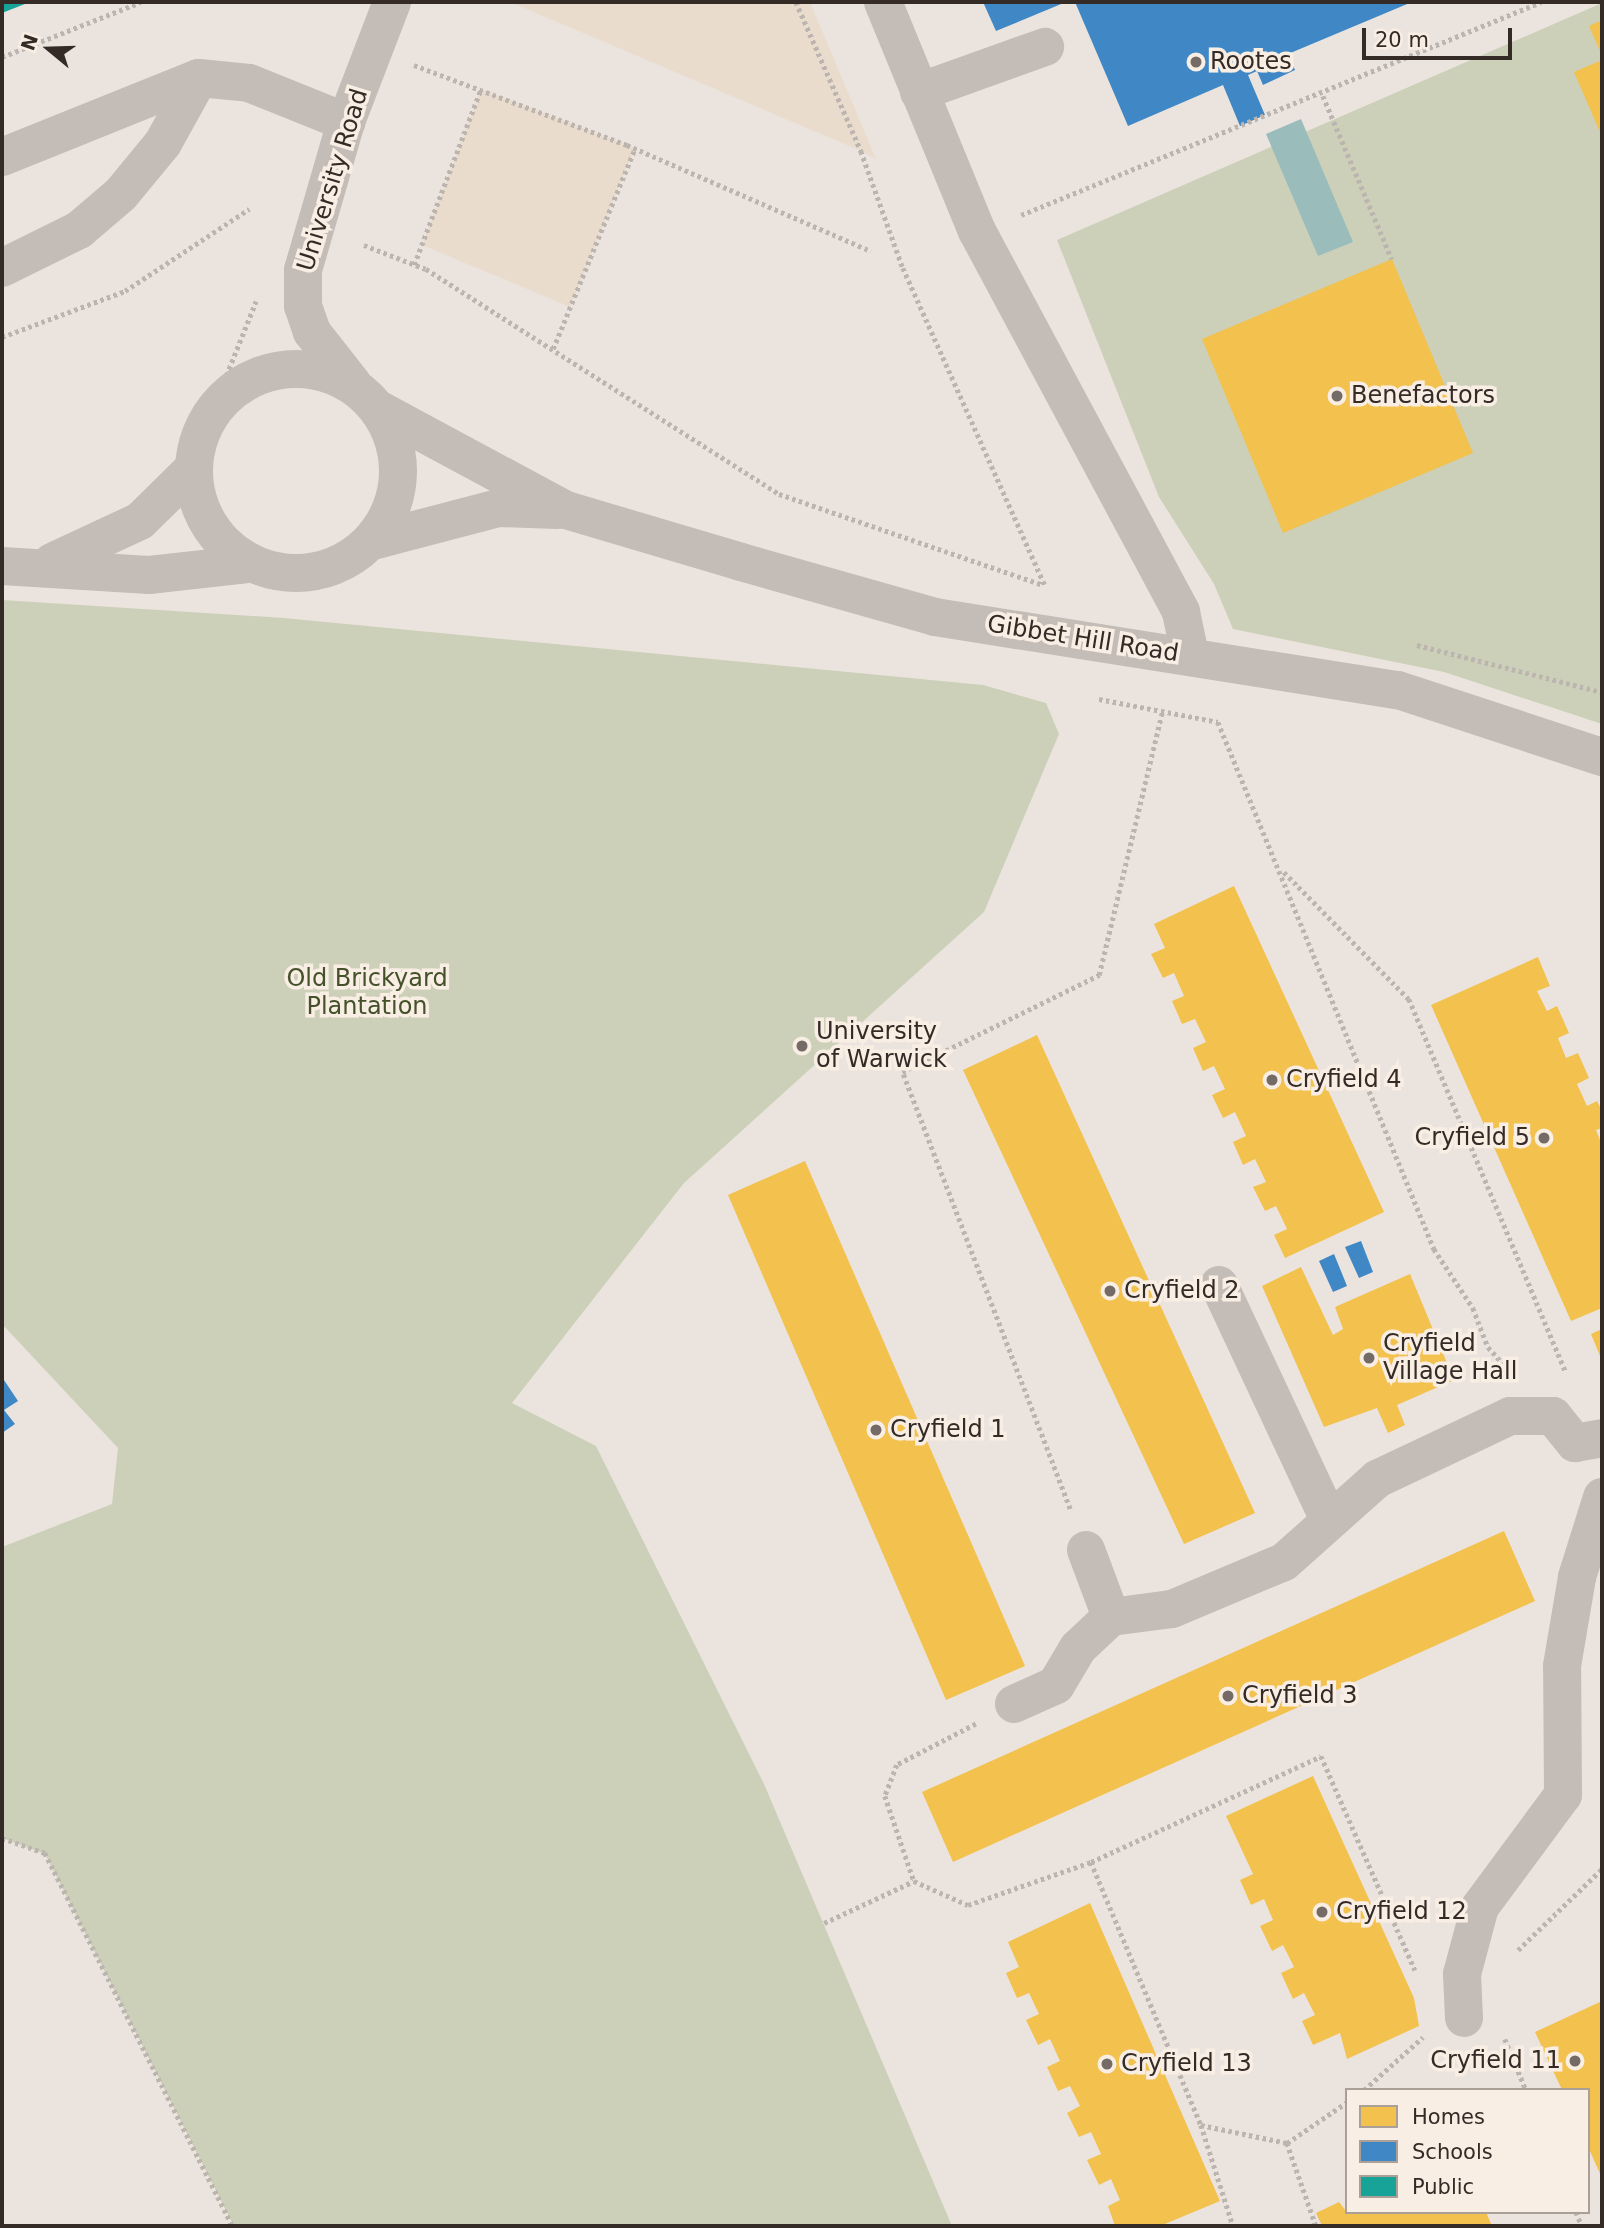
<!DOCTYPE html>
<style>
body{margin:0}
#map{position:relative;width:1604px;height:2228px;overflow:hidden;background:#ebe4de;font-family:"DejaVu Sans",sans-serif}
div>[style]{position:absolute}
.green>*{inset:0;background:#ccd0b8}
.plaza>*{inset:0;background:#eadccd}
.water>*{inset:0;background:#9abdbc}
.homes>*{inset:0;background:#f2c14e}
.schools>*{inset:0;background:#3f88c5}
.public>*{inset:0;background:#17a398}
.path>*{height:4.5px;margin-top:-2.25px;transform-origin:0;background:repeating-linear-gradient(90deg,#bcb4af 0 3.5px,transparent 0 7px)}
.minor>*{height:38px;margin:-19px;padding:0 19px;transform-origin:19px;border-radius:19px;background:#c3bcb7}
.minor>.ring{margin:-19px;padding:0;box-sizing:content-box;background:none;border:38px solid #c3bcb7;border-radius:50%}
.dots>*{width:19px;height:19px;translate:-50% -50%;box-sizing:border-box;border:4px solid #f9eee4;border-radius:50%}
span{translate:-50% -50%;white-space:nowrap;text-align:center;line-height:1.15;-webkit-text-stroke:7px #f9eee4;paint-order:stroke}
.poi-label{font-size:24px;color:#342a26}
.left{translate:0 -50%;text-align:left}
.right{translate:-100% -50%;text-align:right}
.street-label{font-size:24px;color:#342a26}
.park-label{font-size:24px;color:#44512a}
.frame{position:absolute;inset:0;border:4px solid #342a26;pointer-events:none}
.legend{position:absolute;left:1345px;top:2088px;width:245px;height:126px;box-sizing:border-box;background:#f9eee4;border:2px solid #aaa098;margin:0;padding:9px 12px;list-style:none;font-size:21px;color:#342a26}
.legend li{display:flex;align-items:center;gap:14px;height:35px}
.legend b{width:35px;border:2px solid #aaa098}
.north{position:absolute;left:14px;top:14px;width:70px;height:70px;-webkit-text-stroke:5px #f9eee4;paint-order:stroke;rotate:289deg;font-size:19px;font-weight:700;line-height:28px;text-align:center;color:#342a26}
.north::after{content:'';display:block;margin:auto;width:24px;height:32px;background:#342a26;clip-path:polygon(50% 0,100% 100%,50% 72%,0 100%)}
.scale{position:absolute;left:1362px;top:28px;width:150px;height:32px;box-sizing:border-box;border:4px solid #342a26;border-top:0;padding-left:9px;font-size:21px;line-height:24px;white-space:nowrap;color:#342a26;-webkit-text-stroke:5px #f9eee4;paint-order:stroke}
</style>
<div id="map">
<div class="green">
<div style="clip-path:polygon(1602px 3px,1602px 724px,1444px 672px,1233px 629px,1214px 584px,1159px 497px,1057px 240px)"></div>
<div style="clip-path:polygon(2px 600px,284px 618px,983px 685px,1046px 703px,1059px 734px,984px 912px,684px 1183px,512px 1403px,596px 1446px,764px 1784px,952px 2226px,234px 2226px,45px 1854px,2px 1838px,2px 1547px,112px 1504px,118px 1448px,2px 1324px)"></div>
</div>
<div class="plaza">
<div style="clip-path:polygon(510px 2px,810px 2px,876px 159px,861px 151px)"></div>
<div style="clip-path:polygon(481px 89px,635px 148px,570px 307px,422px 245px)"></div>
</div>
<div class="water">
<div style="clip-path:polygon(1301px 119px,1353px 242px,1318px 256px,1266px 134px)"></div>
</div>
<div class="homes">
<div style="clip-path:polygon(1602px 20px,1602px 56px,1589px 26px)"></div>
<div style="clip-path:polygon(1602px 60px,1602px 137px,1574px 72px)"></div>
<div style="clip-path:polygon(1392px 259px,1473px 453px,1283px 533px,1202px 339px)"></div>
<div style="clip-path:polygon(1234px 886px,1384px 1212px,1285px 1258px,1274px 1235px,1287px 1229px,1276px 1206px,1265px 1211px,1253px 1187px,1266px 1182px,1255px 1159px,1243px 1165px,1233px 1142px,1246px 1136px,1235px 1112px,1223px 1118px,1212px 1095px,1225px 1089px,1214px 1066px,1203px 1071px,1193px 1048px,1206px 1042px,1195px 1019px,1182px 1024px,1172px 1001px,1184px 996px,1174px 973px,1163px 978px,1151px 954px,1165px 948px,1154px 924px)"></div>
<div style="clip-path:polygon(1538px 957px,1550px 986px,1537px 991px,1547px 1011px,1557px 1006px,1569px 1033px,1558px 1038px,1566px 1058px,1578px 1053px,1589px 1078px,1577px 1084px,1587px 1106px,1597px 1101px,1602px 1111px,1602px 1128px,1596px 1130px,1602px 1145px,1602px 1308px,1571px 1321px,1431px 1005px)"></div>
<div style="clip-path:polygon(1037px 1035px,1255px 1513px,1184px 1544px,963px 1070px)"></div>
<div style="clip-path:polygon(805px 1161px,1025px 1666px,946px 1700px,728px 1195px)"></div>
<div style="clip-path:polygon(1301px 1267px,1333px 1335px,1343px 1329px,1335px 1307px,1410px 1274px,1454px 1380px,1397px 1405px,1405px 1425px,1388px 1433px,1377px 1408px,1324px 1427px,1262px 1286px)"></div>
<div style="clip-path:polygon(1602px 1329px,1602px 1361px,1591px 1334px)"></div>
<div style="clip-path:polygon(1504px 1531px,1535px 1601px,953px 1862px,922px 1792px)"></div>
<div style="clip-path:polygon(1313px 1776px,1414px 1998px,1419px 2026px,1347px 2059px,1340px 2033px,1313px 2045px,1302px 2021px,1315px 2015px,1304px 1993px,1293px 1999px,1281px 1973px,1294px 1967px,1283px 1945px,1272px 1951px,1260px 1926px,1273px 1920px,1264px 1899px,1251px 1905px,1240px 1880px,1253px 1874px,1226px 1816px)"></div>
<div style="clip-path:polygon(1090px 1903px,1220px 2201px,1160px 2226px,1115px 2226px,1108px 2206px,1120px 2200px,1111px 2179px,1099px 2185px,1087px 2160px,1101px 2154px,1091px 2132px,1079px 2137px,1067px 2113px,1080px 2106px,1070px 2086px,1058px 2091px,1047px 2067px,1060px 2061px,1050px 2039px,1038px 2045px,1026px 2020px,1039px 2014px,1029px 1993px,1017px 1998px,1006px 1973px,1019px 1967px,1008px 1942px)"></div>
<div style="clip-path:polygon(1602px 2001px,1602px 2178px,1588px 2147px,1588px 2090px,1562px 2090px,1535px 2032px)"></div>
<div style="clip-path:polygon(1339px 2202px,1347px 2212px,1486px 2212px,1492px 2226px,1322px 2226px,1316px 2213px)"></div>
</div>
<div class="schools">
<div style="clip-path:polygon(983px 2px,1066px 2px,996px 31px)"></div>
<div style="clip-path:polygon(1075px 2px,1412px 2px,1288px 54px,1295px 70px,1263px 85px,1257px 71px,1248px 75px,1265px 115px,1240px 126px,1223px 85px,1128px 126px)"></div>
<div style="clip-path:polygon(1361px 1241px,1373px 1272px,1359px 1278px,1345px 1247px)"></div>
<div style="clip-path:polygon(1334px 1254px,1347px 1286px,1333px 1292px,1319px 1261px)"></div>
<div style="clip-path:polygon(2px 1377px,18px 1401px,4px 1410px,15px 1424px,2px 1433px)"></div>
</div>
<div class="public">
<div style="clip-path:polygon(2px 2px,30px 2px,2px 13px)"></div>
</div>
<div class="path">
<div style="left:796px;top:2px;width:163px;rotate:66.4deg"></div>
<div style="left:861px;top:151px;width:124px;rotate:70.3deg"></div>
<div style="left:903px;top:268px;width:347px;rotate:65.9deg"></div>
<div style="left:2px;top:57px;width:149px;rotate:-21.6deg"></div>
<div style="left:414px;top:65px;width:228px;rotate:20.6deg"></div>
<div style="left:627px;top:145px;width:266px;rotate:23.5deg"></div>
<div style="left:1323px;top:96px;width:177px;rotate:67.1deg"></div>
<div style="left:1021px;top:215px;width:562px;rotate:-22.27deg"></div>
<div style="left:364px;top:245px;width:66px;rotate:21.2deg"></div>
<div style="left:426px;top:269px;width:419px;rotate:32.5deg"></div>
<div style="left:779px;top:494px;width:277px;rotate:19deg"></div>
<div style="left:414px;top:265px;width:188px;rotate:-69.2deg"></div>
<div style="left:2px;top:337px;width:131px;rotate:-20.5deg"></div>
<div style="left:125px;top:291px;width:149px;rotate:-33.5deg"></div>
<div style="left:553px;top:349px;width:217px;rotate:-67.8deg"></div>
<div style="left:208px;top:421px;width:129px;rotate:-68.2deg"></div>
<div style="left:1417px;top:645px;width:191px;rotate:14.3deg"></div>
<div style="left:1099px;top:699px;width:121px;rotate:10.9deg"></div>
<div style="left:1218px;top:722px;width:570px;rotate:67.71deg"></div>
<div style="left:1434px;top:1249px;width:71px;rotate:56.5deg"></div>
<div style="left:1473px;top:1308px;width:42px;rotate:69deg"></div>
<div style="left:1488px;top:1347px;width:31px;rotate:48deg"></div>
<div style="left:1284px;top:872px;width:178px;rotate:45.5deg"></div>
<div style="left:1409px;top:999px;width:405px;rotate:67.2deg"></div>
<div style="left:1070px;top:1509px;width:468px;rotate:-111deg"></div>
<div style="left:902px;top:1072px;width:220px;rotate:-26.2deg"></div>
<div style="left:1099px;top:975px;width:270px;rotate:-76.5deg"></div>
<div style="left:976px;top:1724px;width:89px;rotate:152.6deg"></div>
<div style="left:897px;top:1765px;width:33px;rotate:111deg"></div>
<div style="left:885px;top:1796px;width:90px;rotate:71.2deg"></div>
<div style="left:914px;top:1881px;width:59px;rotate:24deg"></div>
<div style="left:968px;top:1905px;width:130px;rotate:-19.3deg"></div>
<div style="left:1091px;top:1862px;width:285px;rotate:67.3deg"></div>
<div style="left:1201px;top:2125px;width:106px;rotate:72.4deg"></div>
<div style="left:2px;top:1838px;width:46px;rotate:19.2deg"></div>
<div style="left:45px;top:1853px;width:418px;rotate:63.3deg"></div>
<div style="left:1091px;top:1862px;width:253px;rotate:-24.7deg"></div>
<div style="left:1321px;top:1756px;width:234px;rotate:66.3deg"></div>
<div style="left:824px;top:1923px;width:99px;rotate:-25deg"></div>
<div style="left:1518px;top:1950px;width:117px;rotate:-44deg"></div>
<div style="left:1505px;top:2039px;width:55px;rotate:67.6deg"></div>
<div style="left:1364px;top:2090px;width:79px;rotate:-41.9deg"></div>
<div style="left:1201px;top:2125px;width:88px;rotate:11.8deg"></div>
<div style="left:1287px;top:2143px;width:73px;rotate:-34.3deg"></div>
<div style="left:1287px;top:2143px;width:88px;rotate:70.7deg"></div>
<div style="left:1576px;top:2212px;width:15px;rotate:67deg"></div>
</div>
<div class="minor">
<div style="left:883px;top:2px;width:248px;rotate:67.7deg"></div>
<div style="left:977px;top:231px;width:432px;rotate:61.8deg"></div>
<div style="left:1181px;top:612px;width:44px;rotate:78.2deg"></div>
<div style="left:919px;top:92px;width:134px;rotate:-19.7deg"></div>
<div style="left:2px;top:157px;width:212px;rotate:-21.9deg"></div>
<div style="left:199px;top:78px;width:50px;rotate:5.7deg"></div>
<div style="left:249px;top:83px;width:105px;rotate:21.9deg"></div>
<div style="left:2px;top:268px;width:86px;rotate:-26.3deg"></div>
<div style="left:79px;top:230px;width:55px;rotate:-40.6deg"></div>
<div style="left:121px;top:194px;width:66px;rotate:-50.5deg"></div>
<div style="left:163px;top:143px;width:74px;rotate:-61deg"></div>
<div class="ring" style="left:194px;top:369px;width:166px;height:166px"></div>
<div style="left:352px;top:383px;width:65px;rotate:-128.1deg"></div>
<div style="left:312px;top:332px;width:28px;rotate:-109deg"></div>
<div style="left:303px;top:306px;width:36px;rotate:-90deg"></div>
<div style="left:303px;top:270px;width:154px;rotate:-73.8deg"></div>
<div style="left:346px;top:122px;width:129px;rotate:-69deg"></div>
<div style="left:380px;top:410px;width:211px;rotate:28.3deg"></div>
<div style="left:566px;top:510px;width:183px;rotate:16.5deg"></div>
<div style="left:741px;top:562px;width:202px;rotate:15.8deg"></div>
<div style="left:935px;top:617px;width:469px;rotate:9deg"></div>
<div style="left:1398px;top:690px;width:215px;rotate:18.2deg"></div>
<div style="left:376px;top:540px;width:127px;rotate:-14.6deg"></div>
<div style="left:499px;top:508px;width:58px;rotate:2deg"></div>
<div style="left:52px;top:562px;width:97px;rotate:-25deg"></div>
<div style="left:140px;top:521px;width:74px;rotate:-44.5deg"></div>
<div style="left:2px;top:566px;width:147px;rotate:3.5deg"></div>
<div style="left:149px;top:575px;width:101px;rotate:-6.3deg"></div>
<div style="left:1219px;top:1285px;width:257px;rotate:64.9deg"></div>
<div style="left:1086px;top:1550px;width:72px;rotate:69.5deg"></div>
<div style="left:1014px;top:1704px;width:46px;rotate:-24.3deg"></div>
<div style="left:1056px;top:1685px;width:43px;rotate:-59.3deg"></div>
<div style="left:1078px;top:1648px;width:45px;rotate:-43.2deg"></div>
<div style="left:1111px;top:1617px;width:62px;rotate:-7.5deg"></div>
<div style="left:1172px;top:1609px;width:121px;rotate:-22.8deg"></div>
<div style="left:1284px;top:1562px;width:125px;rotate:-41.7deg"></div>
<div style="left:1377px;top:1479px;width:147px;rotate:-25.3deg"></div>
<div style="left:1510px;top:1416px;width:43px"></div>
<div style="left:1553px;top:1416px;width:35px;rotate:51deg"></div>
<div style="left:1575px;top:1443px;width:27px;rotate:-10deg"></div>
<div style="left:1464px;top:2018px;width:44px;rotate:-92.6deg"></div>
<div style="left:1462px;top:1974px;width:69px;rotate:-75deg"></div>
<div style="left:1480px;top:1907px;width:139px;rotate:-53.5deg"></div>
<div style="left:1563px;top:1795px;width:129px;rotate:-90.4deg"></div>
<div style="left:1562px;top:1666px;width:90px;rotate:-80.4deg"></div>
<div style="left:1577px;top:1577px;width:84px;rotate:-72.6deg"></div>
</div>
<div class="dots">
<div style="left:1196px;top:62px;background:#746b66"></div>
<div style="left:1337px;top:396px;background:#746b66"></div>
<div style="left:802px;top:1046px;background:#746b66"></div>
<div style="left:1272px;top:1080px;background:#746b66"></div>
<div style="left:1544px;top:1138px;background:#746b66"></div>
<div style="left:1110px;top:1291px;background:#746b66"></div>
<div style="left:1369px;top:1358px;background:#746b66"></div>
<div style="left:876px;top:1430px;background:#746b66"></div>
<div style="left:1228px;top:1696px;background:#746b66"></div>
<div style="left:1322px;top:1912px;background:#746b66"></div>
<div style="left:1575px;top:2061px;background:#746b66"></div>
<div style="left:1107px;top:2064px;background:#746b66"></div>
</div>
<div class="poi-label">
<span class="left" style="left:1210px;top:62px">Rootes</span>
<span class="left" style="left:1351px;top:396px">Benefactors</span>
<span class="left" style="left:816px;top:1046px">University<br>of Warwick</span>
<span class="left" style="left:1286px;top:1080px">Cryfield 4</span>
<span class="right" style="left:1530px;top:1138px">Cryfield 5</span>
<span class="left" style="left:1124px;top:1291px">Cryfield 2</span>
<span class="left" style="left:1383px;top:1358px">Cryfield<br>Village Hall</span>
<span class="left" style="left:890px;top:1430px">Cryfield 1</span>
<span class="left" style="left:1242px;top:1696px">Cryfield 3</span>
<span class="left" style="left:1336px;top:1912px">Cryfield 12</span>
<span class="right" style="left:1561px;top:2061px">Cryfield 11</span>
<span class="left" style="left:1121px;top:2064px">Cryfield 13</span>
</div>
<div class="street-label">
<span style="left:333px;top:180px;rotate:-73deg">University Road</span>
<span style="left:1083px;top:639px;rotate:9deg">Gibbet Hill Road</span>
</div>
<div class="park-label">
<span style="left:367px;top:993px">Old Brickyard<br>Plantation</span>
</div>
<div class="frame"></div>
<ul class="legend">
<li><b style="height:19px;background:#f2c14e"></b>Homes</li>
<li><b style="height:19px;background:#3f88c5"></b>Schools</li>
<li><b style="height:19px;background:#17a398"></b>Public</li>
</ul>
<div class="north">N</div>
<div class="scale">20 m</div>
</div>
